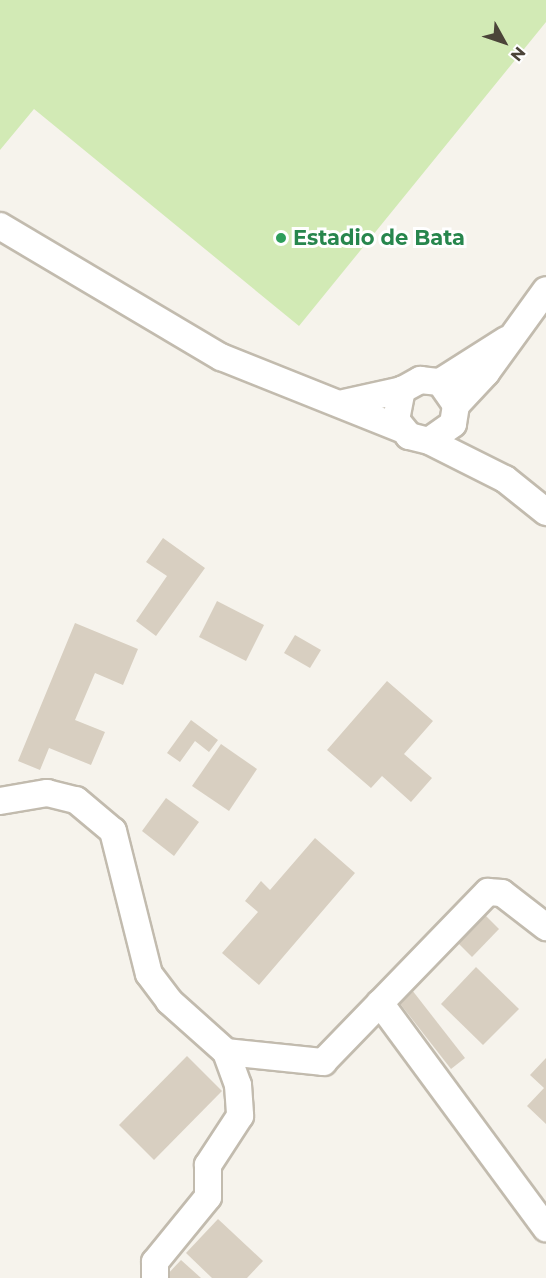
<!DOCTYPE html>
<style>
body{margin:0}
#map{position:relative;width:546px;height:1278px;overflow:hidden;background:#f6f3ec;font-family:Montserrat,sans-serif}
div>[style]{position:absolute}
.green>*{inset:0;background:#d2eab5}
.building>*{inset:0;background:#d8cfc1}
.roads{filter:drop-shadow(2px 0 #c2bbae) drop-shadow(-2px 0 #c2bbae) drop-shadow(0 2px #c2bbae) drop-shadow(0 -2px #c2bbae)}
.minor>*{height:26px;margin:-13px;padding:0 13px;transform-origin:13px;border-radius:13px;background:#fff}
.dots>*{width:16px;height:16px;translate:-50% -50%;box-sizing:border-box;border:3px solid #fff;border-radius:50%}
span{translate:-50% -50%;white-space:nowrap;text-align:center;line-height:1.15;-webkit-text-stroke:6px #fff;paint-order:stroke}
.leisure-label{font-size:21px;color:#27864d;font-weight:700}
.left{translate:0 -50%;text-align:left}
.north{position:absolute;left:474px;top:12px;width:60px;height:60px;-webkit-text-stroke:4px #fff;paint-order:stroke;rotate:130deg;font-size:16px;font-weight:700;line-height:24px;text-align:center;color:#4b4439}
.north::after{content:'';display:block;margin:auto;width:21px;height:27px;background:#4b4439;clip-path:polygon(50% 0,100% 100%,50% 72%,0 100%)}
</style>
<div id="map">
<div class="green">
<div style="clip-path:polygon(0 0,546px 0,546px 22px,299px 326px,34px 109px,0 150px)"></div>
</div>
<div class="building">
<div style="clip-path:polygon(163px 538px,205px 568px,156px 636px,136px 621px,167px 576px,146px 562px)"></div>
<div style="clip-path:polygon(217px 601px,264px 625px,246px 661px,199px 637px)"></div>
<div style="clip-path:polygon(75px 623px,138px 649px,123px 685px,95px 673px,75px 720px,105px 732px,91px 765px,49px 748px,40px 770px,18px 761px)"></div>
<div style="clip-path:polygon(295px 635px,321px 650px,310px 668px,284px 653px)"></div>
<div style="clip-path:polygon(387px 681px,433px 721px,404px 754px,432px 778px,411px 802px,382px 776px,371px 788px,327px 750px)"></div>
<div style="clip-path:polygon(191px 720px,218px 740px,209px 752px,195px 741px,180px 762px,167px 753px)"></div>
<div style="clip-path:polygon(221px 744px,257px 769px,229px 811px,192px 786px)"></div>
<div style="clip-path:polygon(166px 798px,199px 822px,174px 856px,142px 831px)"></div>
<div style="clip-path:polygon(315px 838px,355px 873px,259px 985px,222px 953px,258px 912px,245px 901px,261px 881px,270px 890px)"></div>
<div style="clip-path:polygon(484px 914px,499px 929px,472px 957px,457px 942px)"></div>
<div style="clip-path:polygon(476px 967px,519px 1009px,483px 1045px,441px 1004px)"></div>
<div style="clip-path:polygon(412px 990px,465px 1058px,451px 1069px,398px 1001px)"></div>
<div style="clip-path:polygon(187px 1056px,222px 1091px,154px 1160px,119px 1125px)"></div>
<div style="clip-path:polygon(546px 1058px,546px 1124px,527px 1106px,544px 1088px,530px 1075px)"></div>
<div style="clip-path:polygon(218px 1219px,263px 1261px,247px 1278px,212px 1278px,186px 1253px)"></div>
<div style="clip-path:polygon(181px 1260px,201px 1278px,164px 1278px)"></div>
</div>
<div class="roads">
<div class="minor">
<div style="left:0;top:226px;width:257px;rotate:30.7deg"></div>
<div style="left:221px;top:357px;width:194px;rotate:21.8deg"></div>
<div style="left:440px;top:382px;width:28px;rotate:55deg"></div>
<div style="left:456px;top:405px;width:19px;rotate:99deg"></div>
<div style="left:453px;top:424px;width:29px;rotate:145deg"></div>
<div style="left:429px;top:441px;width:21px;rotate:-166deg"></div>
<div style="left:409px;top:436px;width:21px;rotate:-129deg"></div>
<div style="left:396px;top:420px;width:31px;rotate:-79deg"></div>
<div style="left:402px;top:390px;width:21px;rotate:-29deg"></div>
<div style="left:420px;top:380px;width:20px;rotate:6deg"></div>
<div style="left:440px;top:382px;width:78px;rotate:-32.5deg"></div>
<div style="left:344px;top:403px;width:59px;rotate:-12.6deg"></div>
<div style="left:456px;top:405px;width:44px;rotate:-46.8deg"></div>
<div style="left:486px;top:373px;width:102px;rotate:-54.1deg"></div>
<div style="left:429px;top:441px;width:85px;rotate:26.6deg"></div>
<div style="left:505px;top:479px;width:53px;rotate:38.8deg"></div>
<div style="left:0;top:801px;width:48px;rotate:-9.7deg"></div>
<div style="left:47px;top:793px;width:30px;rotate:14deg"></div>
<div style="left:76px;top:800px;width:48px;rotate:40deg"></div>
<div style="left:113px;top:831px;width:147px;rotate:75.9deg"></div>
<div style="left:149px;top:974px;width:34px;rotate:53deg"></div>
<div style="left:169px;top:1001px;width:76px;rotate:41.8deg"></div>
<div style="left:226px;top:1052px;width:35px;rotate:70deg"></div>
<div style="left:238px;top:1085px;width:31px;rotate:86deg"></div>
<div style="left:240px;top:1116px;width:59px;rotate:123.1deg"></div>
<div style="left:208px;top:1165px;width:32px;rotate:90deg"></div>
<div style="left:208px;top:1197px;width:84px;rotate:129.2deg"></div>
<div style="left:155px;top:1262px;width:16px;rotate:90deg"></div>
<div style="left:380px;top:1003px;width:280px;rotate:53.6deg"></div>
<div style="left:226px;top:1052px;width:98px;rotate:5.9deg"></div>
<div style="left:323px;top:1062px;width:237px;rotate:-45.9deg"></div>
<div style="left:488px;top:892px;width:14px;rotate:4deg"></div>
<div style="left:502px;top:893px;width:56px;rotate:37.7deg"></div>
</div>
</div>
<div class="dots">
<div style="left:281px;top:238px;background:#2e9e5b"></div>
</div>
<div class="leisure-label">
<span class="left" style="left:293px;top:238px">Estadio de Bata</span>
</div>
<div class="north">N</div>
</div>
